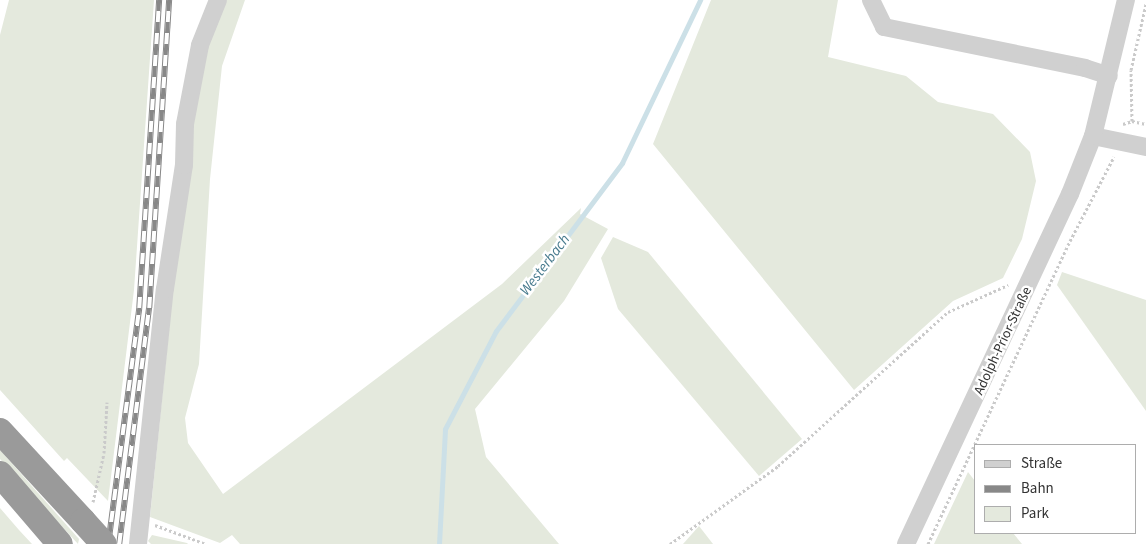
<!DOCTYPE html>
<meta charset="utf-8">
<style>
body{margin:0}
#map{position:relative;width:1146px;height:544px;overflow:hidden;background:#fff;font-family:"Source Sans 3",sans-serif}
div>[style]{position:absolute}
.green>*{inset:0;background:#e4e9dd}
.stream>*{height:5px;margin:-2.5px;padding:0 2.5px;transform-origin:2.5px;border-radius:2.5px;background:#cce0e7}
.path>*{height:3px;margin-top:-1.5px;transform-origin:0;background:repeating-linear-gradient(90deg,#cacaca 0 2.5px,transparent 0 5px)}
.minor>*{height:18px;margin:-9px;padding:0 9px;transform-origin:9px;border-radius:9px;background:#d0d0d0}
.highway>*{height:26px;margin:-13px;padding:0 13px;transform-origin:13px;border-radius:13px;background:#9a9a9a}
.rail>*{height:5.5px;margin-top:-2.75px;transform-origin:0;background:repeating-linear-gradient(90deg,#fff 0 11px,#888 0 22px);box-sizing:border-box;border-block:1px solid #888}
.highway-bridge>*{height:26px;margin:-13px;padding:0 13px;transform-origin:13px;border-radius:13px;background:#9a9a9a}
span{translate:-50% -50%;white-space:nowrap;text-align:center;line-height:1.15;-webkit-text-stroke:5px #fff;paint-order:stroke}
.street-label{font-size:14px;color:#333}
.water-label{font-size:15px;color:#487b8e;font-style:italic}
.legend{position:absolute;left:974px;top:444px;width:162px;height:90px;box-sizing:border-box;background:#fff;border:1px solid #adadad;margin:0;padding:6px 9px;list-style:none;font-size:15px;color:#333}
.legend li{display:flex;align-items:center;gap:10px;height:25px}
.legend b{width:25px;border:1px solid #adadad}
</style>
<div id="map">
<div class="green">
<div style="clip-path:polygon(9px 0,154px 0,134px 290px,108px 501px,67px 458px,64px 461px,0 390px,0 35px)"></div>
<div style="clip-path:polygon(222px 0,245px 0,222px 66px,210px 179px,199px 364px,185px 418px,188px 443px,223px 494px,502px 284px,581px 208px,580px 214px,608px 229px,564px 301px,475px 409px,486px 457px,559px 544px,240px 544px,232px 535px,220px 543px,150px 517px,192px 102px)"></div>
<div style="clip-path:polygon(711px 0,838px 0,828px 57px,906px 76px,938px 102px,993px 114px,1030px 152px,1036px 181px,1022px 239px,1003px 278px,953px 301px,854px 390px,653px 144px)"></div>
<div style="clip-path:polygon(613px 237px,648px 252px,802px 439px,759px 476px,618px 309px,601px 258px)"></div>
<div style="clip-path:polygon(1062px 272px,1146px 300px,1146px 411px,1057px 285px)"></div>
<div style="clip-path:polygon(0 450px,79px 539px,78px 544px,0 459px)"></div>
<div style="clip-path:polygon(968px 472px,975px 481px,975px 533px,1013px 533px,1022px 544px,934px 544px)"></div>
<div style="clip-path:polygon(0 508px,19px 530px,32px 544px,0 544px)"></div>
<div style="clip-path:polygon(699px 526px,713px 544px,683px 544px)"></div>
<div style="clip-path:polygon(152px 535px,187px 543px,188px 544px,151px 544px,148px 541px)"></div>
</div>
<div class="stream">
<div style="left:439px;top:544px;width:115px;rotate:-87deg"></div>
<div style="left:445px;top:429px;width:110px;rotate:-62.5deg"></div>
<div style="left:496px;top:331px;width:210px;rotate:-53.1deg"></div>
<div style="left:622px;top:163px;width:181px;rotate:-64.4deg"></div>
</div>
<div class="path">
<div style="left:1132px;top:121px;width:51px;rotate:-91.1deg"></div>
<div style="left:1131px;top:70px;width:68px;rotate:-77.2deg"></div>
<div style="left:1123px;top:124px;width:9px;rotate:-18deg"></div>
<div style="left:1132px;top:121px;width:14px;rotate:12deg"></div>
<div style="left:93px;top:502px;width:50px;rotate:-77.3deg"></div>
<div style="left:104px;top:453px;width:51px;rotate:-86.6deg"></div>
<div style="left:155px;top:525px;width:54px;rotate:20.4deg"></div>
<div style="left:670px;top:544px;width:133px;rotate:-35.8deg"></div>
<div style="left:778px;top:466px;width:229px;rotate:-42.2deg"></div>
<div style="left:948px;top:312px;width:66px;rotate:-24.2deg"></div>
<div style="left:928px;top:544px;width:335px;rotate:-64.9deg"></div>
<div style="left:1070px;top:241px;width:95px;rotate:-62.4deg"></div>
</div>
<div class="minor">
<div style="left:871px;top:0;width:30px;rotate:64deg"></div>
<div style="left:884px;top:27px;width:205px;rotate:11.5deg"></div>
<div style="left:1085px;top:68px;width:25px;rotate:18deg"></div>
<div style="left:1093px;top:136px;width:54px;rotate:11.7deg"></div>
<div style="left:138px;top:544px;width:256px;rotate:-84deg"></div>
<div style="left:165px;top:289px;width:125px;rotate:-81.3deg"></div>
<div style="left:184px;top:165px;width:41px;rotate:-88.6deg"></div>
<div style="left:185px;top:124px;width:80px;rotate:-79.2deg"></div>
<div style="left:200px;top:45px;width:48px;rotate:-68.2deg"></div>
<div style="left:906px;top:544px;width:387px;rotate:-64.9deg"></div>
<div style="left:1070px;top:194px;width:62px;rotate:-68.4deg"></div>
<div style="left:1093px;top:136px;width:140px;rotate:-76.4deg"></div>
</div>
<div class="highway">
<div style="left:0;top:431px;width:122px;rotate:47.3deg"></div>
<div style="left:0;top:474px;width:92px;rotate:49.4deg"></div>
</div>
<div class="rail">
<div style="left:108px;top:544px;width:238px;rotate:-82.5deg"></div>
<div style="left:139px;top:308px;width:309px;rotate:-86.3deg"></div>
<div style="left:119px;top:544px;width:238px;rotate:-82.8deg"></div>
<div style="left:149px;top:308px;width:309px;rotate:-86.3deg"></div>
</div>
<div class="highway-bridge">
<div style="left:83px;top:521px;width:31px;rotate:48deg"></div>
</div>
<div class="street-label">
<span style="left:1003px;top:341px;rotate:-65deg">Adolph-Prior-Straße</span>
</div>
<div class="water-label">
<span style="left:545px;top:265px;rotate:-53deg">Westerbach</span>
</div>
<ul class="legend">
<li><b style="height:6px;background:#d0d0d0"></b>Straße</li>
<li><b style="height:6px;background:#888"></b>Bahn</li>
<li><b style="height:14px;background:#e4e9dd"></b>Park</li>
</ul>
</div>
